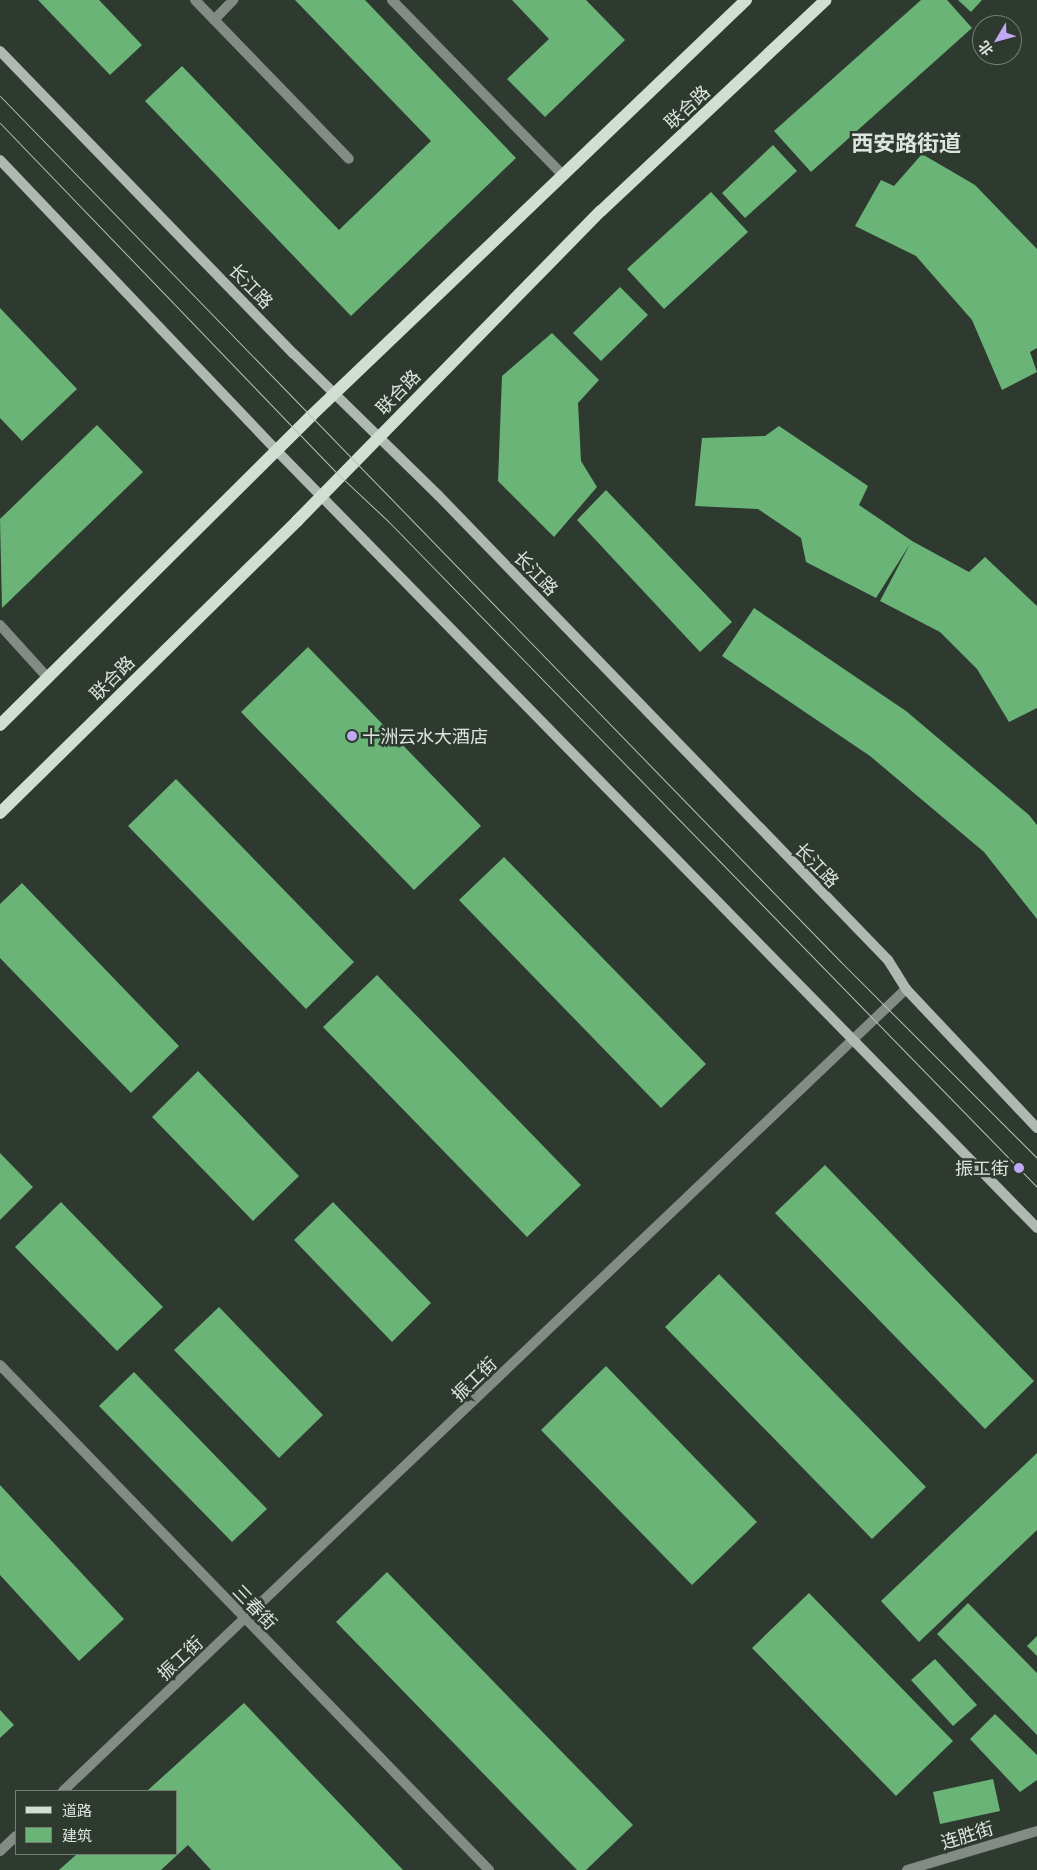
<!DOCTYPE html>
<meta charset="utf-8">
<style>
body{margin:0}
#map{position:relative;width:1037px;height:1870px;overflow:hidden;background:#2e3a30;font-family:Barlow,"Noto Sans SC",sans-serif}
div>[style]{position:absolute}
.building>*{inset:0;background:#6ab478}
.service>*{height:10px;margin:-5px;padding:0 5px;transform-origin:5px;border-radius:5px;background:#848a85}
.minor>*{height:10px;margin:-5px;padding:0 5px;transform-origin:5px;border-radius:5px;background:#848a85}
.secondary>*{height:10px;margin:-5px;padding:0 5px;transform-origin:5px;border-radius:5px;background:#b0b9b1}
.primary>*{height:12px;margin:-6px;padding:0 6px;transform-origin:6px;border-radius:6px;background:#d1ded2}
.tram>*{height:1px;margin:-0.5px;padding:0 0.5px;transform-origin:0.5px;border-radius:0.5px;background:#b9c1b9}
.dots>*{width:14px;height:14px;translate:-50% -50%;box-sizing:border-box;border:2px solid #2e3a30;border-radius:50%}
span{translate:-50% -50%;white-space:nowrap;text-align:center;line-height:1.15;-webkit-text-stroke:5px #2e3a30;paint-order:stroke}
.street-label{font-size:18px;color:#dde4dd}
.poi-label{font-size:18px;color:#dde4dd}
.left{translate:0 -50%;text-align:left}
.right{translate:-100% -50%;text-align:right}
.district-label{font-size:22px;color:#dde4dd;font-weight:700}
.legend{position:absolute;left:15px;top:1790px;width:162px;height:65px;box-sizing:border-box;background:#2e3a30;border:1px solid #747e75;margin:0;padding:6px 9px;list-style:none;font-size:15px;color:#dde4dd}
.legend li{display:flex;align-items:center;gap:10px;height:25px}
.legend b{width:25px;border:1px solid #747e75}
.north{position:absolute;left:972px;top:15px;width:50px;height:50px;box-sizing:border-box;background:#2e3a30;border:1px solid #747e75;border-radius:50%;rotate:233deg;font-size:14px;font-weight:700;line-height:20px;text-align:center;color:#dde4dd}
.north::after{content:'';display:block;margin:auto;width:18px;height:22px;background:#c1a8f3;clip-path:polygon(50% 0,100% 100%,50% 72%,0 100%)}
</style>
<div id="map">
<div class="building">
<div style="clip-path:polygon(38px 0,99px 0,142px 45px,110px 75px)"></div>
<div style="clip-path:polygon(295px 0,365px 0,516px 158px,351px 316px,145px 101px,182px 66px,339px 230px,431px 141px)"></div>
<div style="clip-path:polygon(512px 0,586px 0,625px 40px,545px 117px,507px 79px,549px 39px)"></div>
<div style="clip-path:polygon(921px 0,947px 0,972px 28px,811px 172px,774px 131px)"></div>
<div style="clip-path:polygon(958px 0,982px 0,971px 12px)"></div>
<div style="clip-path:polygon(773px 145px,797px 171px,745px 218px,722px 193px)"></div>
<div style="clip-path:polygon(922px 154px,975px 185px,1037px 249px,1037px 348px,1030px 352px,1037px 372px,1002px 390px,972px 320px,916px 256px,855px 226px,881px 180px,894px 186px)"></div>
<div style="clip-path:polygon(711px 192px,748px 232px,664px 309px,627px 269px)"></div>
<div style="clip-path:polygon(620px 287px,648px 315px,601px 361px,573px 333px)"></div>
<div style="clip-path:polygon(0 308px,77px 389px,22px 441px,0 418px)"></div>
<div style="clip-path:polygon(552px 333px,599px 380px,578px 403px,581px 461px,597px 487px,554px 537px,498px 481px,502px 376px)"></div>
<div style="clip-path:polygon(97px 425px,143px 472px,2px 608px,0 519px)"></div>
<div style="clip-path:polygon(779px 426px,868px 486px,859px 505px,912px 541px,969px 572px,985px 557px,1037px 606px,1037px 708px,1009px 722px,977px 669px,940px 632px,880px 601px,910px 544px,876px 598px,806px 562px,801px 538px,758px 509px,695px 506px,702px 438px,765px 436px)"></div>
<div style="clip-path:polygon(606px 490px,732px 622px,700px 652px,577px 520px)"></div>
<div style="clip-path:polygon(754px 608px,906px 711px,1029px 815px,1037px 825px,1037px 919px,984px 852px,870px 756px,722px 656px)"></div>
<div style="clip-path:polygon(308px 647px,481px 826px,414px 890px,241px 712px)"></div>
<div style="clip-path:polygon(176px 779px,354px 962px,306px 1009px,128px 826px)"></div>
<div style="clip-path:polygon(504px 857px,706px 1064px,661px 1108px,459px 900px)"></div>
<div style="clip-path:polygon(22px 883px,179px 1046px,131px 1093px,0 958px,0 904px)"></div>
<div style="clip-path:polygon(377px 975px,581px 1185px,527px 1237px,323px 1027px)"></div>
<div style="clip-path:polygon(198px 1071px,299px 1176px,253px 1221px,152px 1117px)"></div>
<div style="clip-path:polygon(0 1153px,33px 1187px,0 1220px)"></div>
<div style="clip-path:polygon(825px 1165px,1034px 1381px,985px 1429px,775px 1213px)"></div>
<div style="clip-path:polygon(61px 1202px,163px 1307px,117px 1351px,15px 1247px)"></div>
<div style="clip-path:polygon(333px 1202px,431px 1303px,392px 1342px,294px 1240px)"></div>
<div style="clip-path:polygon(719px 1274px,926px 1487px,872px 1539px,665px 1327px)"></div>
<div style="clip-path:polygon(219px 1307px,323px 1415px,279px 1458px,174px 1350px)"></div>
<div style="clip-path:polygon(606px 1366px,757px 1522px,692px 1585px,541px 1430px)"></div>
<div style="clip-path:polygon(134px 1372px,267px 1509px,232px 1542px,99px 1406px)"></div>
<div style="clip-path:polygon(1037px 1453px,1037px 1530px,919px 1642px,881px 1601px)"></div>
<div style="clip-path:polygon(0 1485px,124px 1619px,79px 1661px,0 1575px)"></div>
<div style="clip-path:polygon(387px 1572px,633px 1825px,586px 1870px,577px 1870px,336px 1622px)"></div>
<div style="clip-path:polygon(809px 1593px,953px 1741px,896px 1796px,752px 1648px)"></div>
<div style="clip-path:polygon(968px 1603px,1037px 1673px,1037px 1735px,937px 1634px)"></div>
<div style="clip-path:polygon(1037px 1636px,1037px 1656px,1027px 1646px)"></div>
<div style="clip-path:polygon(935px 1659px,977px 1705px,953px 1726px,911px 1680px)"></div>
<div style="clip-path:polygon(244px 1703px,403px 1870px,211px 1870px,188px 1845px,161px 1870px,59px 1870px,77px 1854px,176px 1854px,176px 1791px,147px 1791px)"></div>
<div style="clip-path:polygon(0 1710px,14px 1725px,0 1738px)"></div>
<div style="clip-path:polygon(995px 1714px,1037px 1755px,1037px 1780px,1020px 1792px,970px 1739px)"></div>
<div style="clip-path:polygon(993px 1779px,1000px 1811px,940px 1824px,933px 1792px)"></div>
</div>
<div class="service">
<div style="left:195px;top:0;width:221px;rotate:45.9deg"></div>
<div style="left:214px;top:20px;width:28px;rotate:-46deg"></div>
</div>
<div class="minor">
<div style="left:392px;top:0;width:245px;rotate:45.7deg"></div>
<div style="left:0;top:625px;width:72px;rotate:47.8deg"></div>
<div style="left:0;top:1365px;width:703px;rotate:45.92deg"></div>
<div style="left:63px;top:1791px;width:1164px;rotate:-43.57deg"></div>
<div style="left:0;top:1851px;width:22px;rotate:-43deg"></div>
<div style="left:907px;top:1870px;width:136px;rotate:-16.7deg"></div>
</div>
<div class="secondary">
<div style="left:0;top:51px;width:422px;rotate:45.9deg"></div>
<div style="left:294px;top:354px;width:202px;rotate:44.4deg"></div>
<div style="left:438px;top:495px;width:647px;rotate:45.94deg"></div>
<div style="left:888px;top:960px;width:34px;rotate:58deg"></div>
<div style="left:906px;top:989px;width:191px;rotate:46.7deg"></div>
<div style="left:0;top:160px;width:402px;rotate:46.4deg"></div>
<div style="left:277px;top:451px;width:1087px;rotate:45.63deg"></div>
</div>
<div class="primary">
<div style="left:0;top:725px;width:438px;rotate:-44.8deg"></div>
<div style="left:311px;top:416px;width:602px;rotate:-43.72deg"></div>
<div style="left:0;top:813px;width:417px;rotate:-44.5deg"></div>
<div style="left:297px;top:521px;width:434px;rotate:-45.6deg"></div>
<div style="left:601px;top:211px;width:308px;rotate:-43.2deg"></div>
</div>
<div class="tram">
<div style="left:0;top:96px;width:1207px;rotate:45.84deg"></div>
<div style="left:841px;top:962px;width:277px;rotate:45deg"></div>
<div style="left:0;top:123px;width:490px;rotate:46.1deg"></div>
<div style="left:340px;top:476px;width:66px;rotate:43.2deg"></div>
<div style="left:388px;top:521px;width:930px;rotate:45.74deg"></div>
</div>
<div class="dots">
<div style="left:352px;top:736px;background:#c1a8f3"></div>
<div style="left:1019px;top:1168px;background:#c1a8f3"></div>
</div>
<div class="street-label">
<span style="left:687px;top:107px;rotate:-43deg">联合路</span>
<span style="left:251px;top:286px;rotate:46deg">长江路</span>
<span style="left:398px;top:392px;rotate:-46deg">联合路</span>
<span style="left:536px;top:573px;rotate:46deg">长江路</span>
<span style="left:112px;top:678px;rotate:-45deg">联合路</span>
<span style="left:817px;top:865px;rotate:46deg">长江路</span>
<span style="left:474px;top:1379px;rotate:-44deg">振工街</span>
<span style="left:255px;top:1607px;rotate:46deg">三春街</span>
<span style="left:180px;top:1658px;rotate:-43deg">振工街</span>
<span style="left:967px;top:1835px;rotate:-17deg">连胜街</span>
</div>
<div class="poi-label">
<span class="left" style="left:362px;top:736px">十洲云水大酒店</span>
<span class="right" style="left:1009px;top:1168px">振工街</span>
</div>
<div class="district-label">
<span style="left:906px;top:143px">西安路街道</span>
</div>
<ul class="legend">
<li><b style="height:6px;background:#d1ded2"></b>道路</li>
<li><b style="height:14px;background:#6ab478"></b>建筑</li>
</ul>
<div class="north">北</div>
</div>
